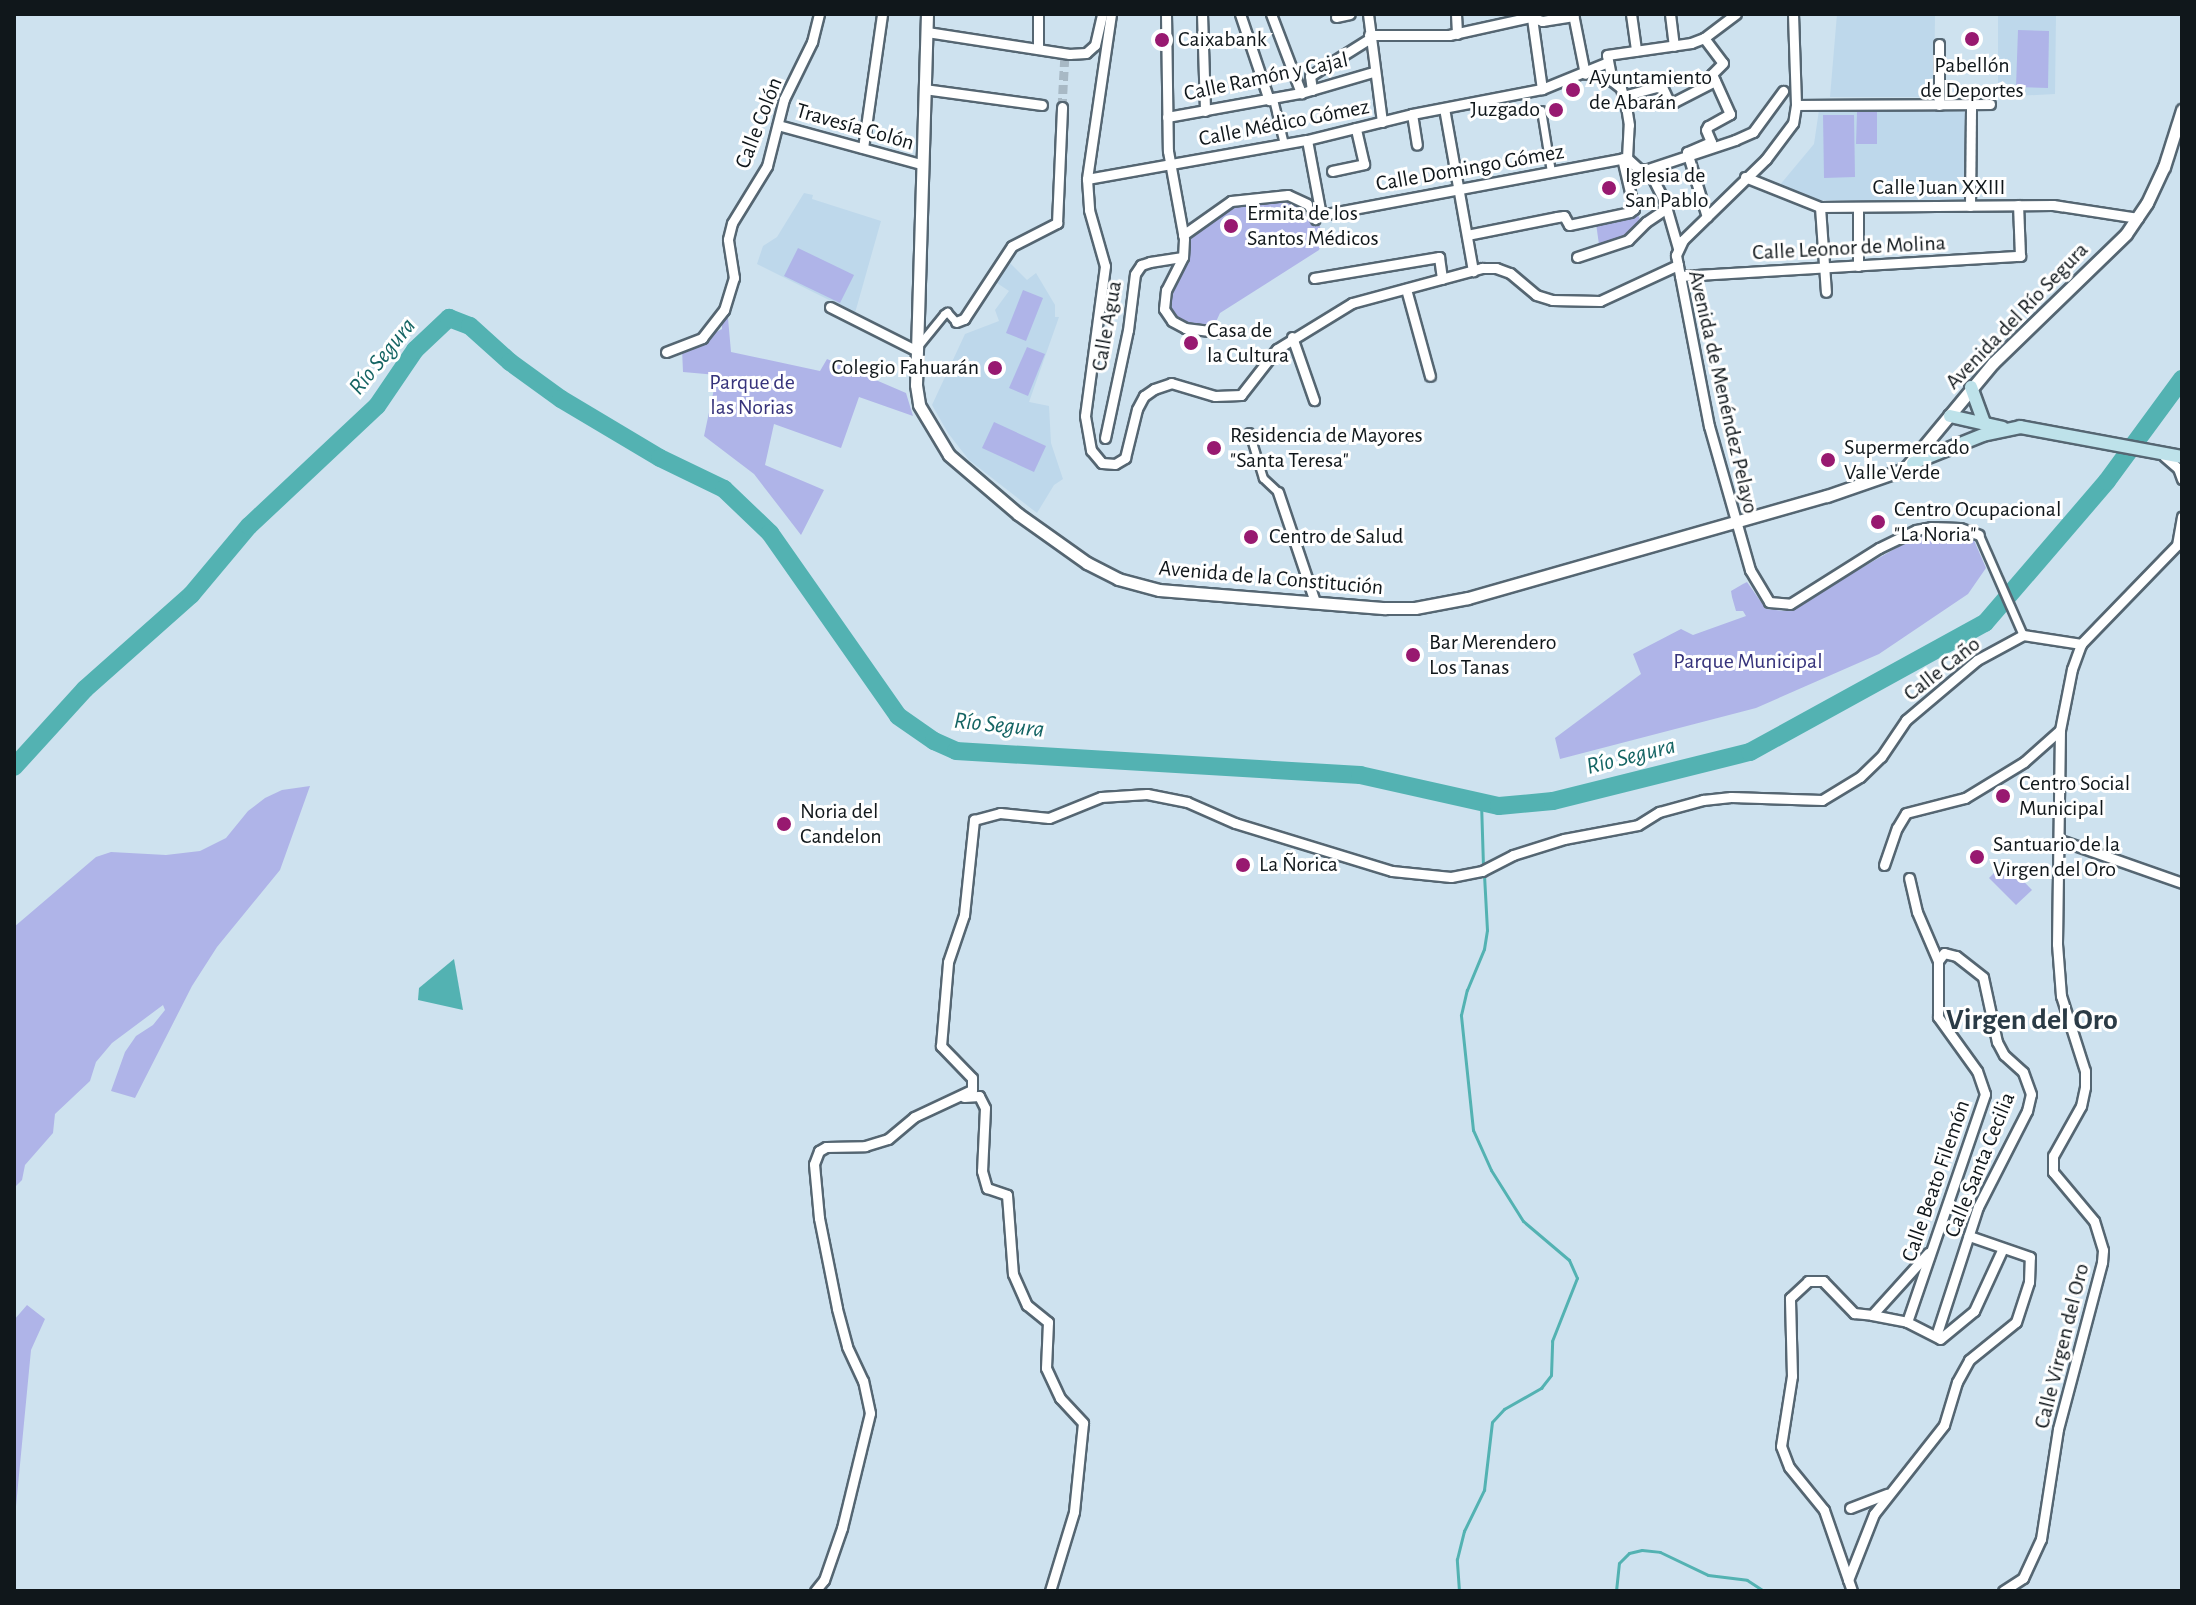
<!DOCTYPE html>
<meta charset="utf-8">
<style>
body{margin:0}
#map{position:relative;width:2196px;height:1605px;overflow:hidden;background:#cee2ef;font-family:"Alegreya Sans",sans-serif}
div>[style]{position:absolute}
.built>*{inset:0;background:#bed8eb}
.green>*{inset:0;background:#afb4e8}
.water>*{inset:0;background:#53b2b2}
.stream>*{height:3px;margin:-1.5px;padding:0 1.5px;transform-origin:1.5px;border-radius:1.5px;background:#53b2b2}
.river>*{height:18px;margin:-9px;padding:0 9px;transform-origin:9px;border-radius:9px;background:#53b2b2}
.minor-tunnel>*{height:9px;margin-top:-4.5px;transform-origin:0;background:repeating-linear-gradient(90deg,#a8b9c5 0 9px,transparent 0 13.5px)}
.roads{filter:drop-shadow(2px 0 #556672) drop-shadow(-2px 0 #556672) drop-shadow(0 2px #556672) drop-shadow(0 -2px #556672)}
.pedestrian>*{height:7px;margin:-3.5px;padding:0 3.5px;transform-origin:3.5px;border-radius:3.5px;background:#fff}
.minor>*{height:9px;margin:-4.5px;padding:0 4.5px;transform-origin:4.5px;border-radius:4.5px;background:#fff}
.tertiary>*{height:11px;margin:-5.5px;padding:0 5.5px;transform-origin:5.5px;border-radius:5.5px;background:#fff}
.secondary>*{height:12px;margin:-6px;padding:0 6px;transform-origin:6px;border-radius:6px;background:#bee2ea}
.dots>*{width:22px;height:22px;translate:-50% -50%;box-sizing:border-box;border:4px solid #fff;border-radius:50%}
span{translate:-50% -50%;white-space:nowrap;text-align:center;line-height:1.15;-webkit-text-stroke:6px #fff;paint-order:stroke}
.poi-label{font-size:22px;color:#10171b}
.left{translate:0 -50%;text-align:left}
.right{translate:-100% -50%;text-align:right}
.street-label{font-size:22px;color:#10171b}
.park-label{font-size:22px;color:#36337b}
.water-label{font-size:24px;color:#146463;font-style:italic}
.district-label{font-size:30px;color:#2b3b46;font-weight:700}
.frame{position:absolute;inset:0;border:16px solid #10171b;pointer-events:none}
</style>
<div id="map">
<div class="built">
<div style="clip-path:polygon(1837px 14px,1935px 14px,1934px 97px,1830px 97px)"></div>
<div style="clip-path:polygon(1998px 14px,2056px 14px,2055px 94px,1998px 97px)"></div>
<div style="clip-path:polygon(1819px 110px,1965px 111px,1965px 201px,1819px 200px,1779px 186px,1814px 144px)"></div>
<div style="clip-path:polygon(804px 193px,813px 195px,812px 199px,881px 221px,855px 313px,757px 264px,763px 246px,777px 237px)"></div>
<div style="clip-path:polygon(1008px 261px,1027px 280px,1036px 273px,1055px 305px,1055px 317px,1059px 317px,1029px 402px,1049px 406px,1051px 443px,1063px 479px,1054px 485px,1037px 513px,969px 460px,948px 433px,932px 405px,965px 334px,999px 321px,995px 310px,1009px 291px,994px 281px)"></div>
</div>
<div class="green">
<div style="clip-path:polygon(2018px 30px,2049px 31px,2048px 88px,2016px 87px)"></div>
<div style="clip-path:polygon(1857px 112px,1877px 112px,1877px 144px,1856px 144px)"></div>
<div style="clip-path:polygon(1823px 115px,1854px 115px,1855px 177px,1824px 178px)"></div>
<div style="clip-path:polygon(1286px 198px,1317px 204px,1322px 241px,1319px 250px,1220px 313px,1214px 326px,1175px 320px,1166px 303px,1169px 289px,1184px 268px,1188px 233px,1234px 205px)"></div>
<div style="clip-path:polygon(1636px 212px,1644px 226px,1600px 252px,1596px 223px)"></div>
<div style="clip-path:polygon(798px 248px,854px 275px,840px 303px,784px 276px)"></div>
<div style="clip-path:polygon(1023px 290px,1043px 298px,1026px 341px,1006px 333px)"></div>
<div style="clip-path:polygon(722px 316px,728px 318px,731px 352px,820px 371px,827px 359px,906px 393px,913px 416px,859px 397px,841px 448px,774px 424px,765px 465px,824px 490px,801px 535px,754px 474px,704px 436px,717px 375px,683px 372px,682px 349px,722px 329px)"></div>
<div style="clip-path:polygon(1027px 347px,1045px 354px,1028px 396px,1009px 388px)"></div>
<div style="clip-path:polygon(994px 422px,1046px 446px,1034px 472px,982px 448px)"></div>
<div style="clip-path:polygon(1963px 533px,1973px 538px,1986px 568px,1968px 594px,1879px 654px,1756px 708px,1560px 759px,1555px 738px,1641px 674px,1633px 654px,1681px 629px,1693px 635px,1746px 616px,1743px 611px,1736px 611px,1732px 597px,1731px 591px,1743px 584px,1747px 582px,1766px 609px,1786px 611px,1919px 535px)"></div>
<div style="clip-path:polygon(310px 786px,280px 870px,217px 947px,192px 986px,135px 1098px,111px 1091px,125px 1052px,136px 1036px,153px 1025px,165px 1010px,163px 1005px,112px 1043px,96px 1062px,90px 1081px,55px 1114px,53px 1133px,25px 1165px,22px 1180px,14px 1188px,14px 927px,96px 857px,111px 852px,166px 855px,200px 851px,226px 838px,248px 811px,265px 798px,282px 790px)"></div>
<div style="clip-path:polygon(2005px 862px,2032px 890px,2016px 905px,1989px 878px)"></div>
<div style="clip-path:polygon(27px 1305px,45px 1319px,31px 1350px,14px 1527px,14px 1320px)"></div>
</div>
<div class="water">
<div style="clip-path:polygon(454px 959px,463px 1010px,418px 1000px,419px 988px)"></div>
</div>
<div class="stream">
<div style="left:1481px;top:802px;width:64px;rotate:88.2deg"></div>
<div style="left:1459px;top:1591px;width:32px;rotate:-94deg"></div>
<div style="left:1457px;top:1559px;width:29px;rotate:-76deg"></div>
<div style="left:1464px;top:1531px;width:46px;rotate:-64deg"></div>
<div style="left:1484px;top:1490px;width:68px;rotate:-83.3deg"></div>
<div style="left:1492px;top:1422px;width:18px;rotate:-47deg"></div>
<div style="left:1504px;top:1409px;width:43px;rotate:-29.6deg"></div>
<div style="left:1541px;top:1388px;width:16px;rotate:-52deg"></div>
<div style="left:1551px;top:1375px;width:34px;rotate:-88deg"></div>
<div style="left:1552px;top:1341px;width:68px;rotate:-68.4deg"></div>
<div style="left:1577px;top:1278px;width:20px;rotate:-114deg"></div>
<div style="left:1569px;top:1260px;width:60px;rotate:-139.7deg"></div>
<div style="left:1523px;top:1221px;width:60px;rotate:-122.1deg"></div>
<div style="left:1491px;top:1170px;width:44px;rotate:-114.2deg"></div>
<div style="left:1473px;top:1130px;width:116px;rotate:-96deg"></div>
<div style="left:1461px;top:1015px;width:26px;rotate:-77deg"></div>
<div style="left:1467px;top:990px;width:44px;rotate:-67.5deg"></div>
<div style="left:1484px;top:949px;width:19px;rotate:-81deg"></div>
<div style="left:1487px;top:930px;width:56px;rotate:-93.1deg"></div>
<div style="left:1616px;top:1591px;width:28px;rotate:-84deg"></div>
<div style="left:1619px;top:1563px;width:14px;rotate:-45deg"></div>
<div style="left:1629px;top:1553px;width:13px;rotate:-13deg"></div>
<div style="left:1642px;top:1550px;width:18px;rotate:6deg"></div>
<div style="left:1660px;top:1552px;width:53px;rotate:25.6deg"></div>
<div style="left:1708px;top:1575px;width:39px;rotate:7deg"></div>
<div style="left:1747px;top:1580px;width:20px;rotate:33deg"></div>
</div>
<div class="river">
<div style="left:14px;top:767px;width:105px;rotate:-47.7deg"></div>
<div style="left:85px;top:689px;width:142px;rotate:-41.6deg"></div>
<div style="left:191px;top:595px;width:90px;rotate:-50deg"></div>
<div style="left:249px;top:526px;width:175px;rotate:-43.2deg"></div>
<div style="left:377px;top:406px;width:68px;rotate:-55.8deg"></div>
<div style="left:415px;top:350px;width:47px;rotate:-43.3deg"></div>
<div style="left:449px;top:318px;width:22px;rotate:21deg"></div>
<div style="left:470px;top:326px;width:54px;rotate:42deg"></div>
<div style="left:510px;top:362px;width:63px;rotate:36deg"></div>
<div style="left:561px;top:399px;width:115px;rotate:30.8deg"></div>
<div style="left:660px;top:458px;width:71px;rotate:25.8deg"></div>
<div style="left:724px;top:489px;width:64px;rotate:43.7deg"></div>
<div style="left:770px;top:533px;width:223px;rotate:55deg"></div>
<div style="left:898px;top:716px;width:44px;rotate:34.8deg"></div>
<div style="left:934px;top:741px;width:24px;rotate:24deg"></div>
<div style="left:956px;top:751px;width:405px;rotate:3.4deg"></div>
<div style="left:1360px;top:775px;width:142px;rotate:12.6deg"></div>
<div style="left:1499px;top:806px;width:54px;rotate:-5.3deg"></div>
<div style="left:1553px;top:801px;width:203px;rotate:-14deg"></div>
<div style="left:1750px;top:752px;width:268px;rotate:-28.8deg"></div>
<div style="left:1985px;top:623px;width:187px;rotate:-49.3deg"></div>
<div style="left:2107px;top:481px;width:127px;rotate:-53.7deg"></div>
</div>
<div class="minor-tunnel">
<div style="left:1062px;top:107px;width:54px;rotate:-86.8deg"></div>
</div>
<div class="roads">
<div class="pedestrian">
<div style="left:1273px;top:99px;width:46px;rotate:76.3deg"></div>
<div style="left:1541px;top:110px;width:63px;rotate:80.8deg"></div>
<div style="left:1307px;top:204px;width:18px;rotate:63deg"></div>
<div style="left:918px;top:346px;width:41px;rotate:-50.9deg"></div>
<div style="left:944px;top:314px;width:4px;rotate:-34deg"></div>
<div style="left:947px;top:312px;width:13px;rotate:48deg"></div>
<div style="left:1249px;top:432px;width:48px;rotate:73.1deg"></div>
<div style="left:1263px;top:478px;width:21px;rotate:43deg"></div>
<div style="left:1979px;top:535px;width:109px;rotate:66.3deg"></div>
</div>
<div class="minor">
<div style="left:1038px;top:14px;width:35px;rotate:90deg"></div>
<div style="left:1111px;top:14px;width:167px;rotate:98.3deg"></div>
<div style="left:1087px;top:179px;width:31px;rotate:86deg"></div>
<div style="left:1089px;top:210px;width:58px;rotate:74.1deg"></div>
<div style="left:1105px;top:266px;width:151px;rotate:97.6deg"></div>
<div style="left:1085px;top:416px;width:35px;rotate:80deg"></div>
<div style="left:1091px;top:450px;width:17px;rotate:50deg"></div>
<div style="left:1102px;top:463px;width:13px;rotate:4deg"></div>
<div style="left:1115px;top:464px;width:12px;rotate:-31deg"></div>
<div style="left:1125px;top:458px;width:50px;rotate:-76.2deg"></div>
<div style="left:1137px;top:409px;width:15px;rotate:-62deg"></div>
<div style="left:1144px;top:396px;width:12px;rotate:-35deg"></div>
<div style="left:1154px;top:389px;width:18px;rotate:-19deg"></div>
<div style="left:1171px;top:383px;width:46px;rotate:16.5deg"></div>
<div style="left:1215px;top:396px;width:26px;rotate:-2deg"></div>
<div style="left:1241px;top:395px;width:58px;rotate:-52deg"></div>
<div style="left:1277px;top:349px;width:88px;rotate:-31.5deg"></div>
<div style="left:1352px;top:303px;width:135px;rotate:-15.1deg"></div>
<div style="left:1482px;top:268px;width:14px"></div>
<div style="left:1496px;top:268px;width:15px;rotate:20deg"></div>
<div style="left:1510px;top:273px;width:34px;rotate:40deg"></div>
<div style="left:1536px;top:295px;width:17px;rotate:17deg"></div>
<div style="left:1552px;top:300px;width:48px;rotate:1.2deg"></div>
<div style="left:1600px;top:301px;width:86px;rotate:-24.8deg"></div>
<div style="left:1166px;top:14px;width:137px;rotate:89.2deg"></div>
<div style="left:1168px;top:151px;width:89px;rotate:79.7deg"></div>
<div style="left:1184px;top:239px;width:18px;rotate:93deg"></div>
<div style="left:1183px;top:257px;width:37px;rotate:117deg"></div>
<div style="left:1166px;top:290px;width:19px;rotate:96deg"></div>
<div style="left:1164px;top:309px;width:14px;rotate:56deg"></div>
<div style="left:1172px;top:321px;width:15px;rotate:28deg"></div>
<div style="left:1185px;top:328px;width:35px;rotate:7deg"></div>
<div style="left:1202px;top:14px;width:97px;rotate:88.2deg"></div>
<div style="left:1240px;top:14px;width:91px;rotate:71.4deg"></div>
<div style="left:1271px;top:14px;width:85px;rotate:69.2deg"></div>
<div style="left:1368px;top:14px;width:109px;rotate:82.6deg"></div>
<div style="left:1456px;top:14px;width:20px;rotate:87deg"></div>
<div style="left:1573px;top:14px;width:61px;rotate:78.7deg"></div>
<div style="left:1631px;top:14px;width:37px;rotate:82deg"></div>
<div style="left:1670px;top:14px;width:32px;rotate:83deg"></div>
<div style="left:1793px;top:14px;width:91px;rotate:88.1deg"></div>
<div style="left:1796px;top:105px;width:18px;rotate:99deg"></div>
<div style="left:1793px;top:123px;width:45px;rotate:126.9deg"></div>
<div style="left:1766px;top:159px;width:116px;rotate:135.7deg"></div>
<div style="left:1683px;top:240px;width:17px;rotate:115deg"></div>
<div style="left:1676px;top:255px;width:174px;rotate:79.1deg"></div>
<div style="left:1709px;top:426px;width:150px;rotate:74.1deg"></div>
<div style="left:1750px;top:570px;width:37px;rotate:59deg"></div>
<div style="left:1769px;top:602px;width:21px;rotate:5deg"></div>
<div style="left:1790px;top:604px;width:105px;rotate:-32.2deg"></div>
<div style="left:1879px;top:548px;width:41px;rotate:-25.9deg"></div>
<div style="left:1916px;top:530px;width:15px;rotate:-11deg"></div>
<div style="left:1931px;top:527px;width:29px;rotate:2deg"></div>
<div style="left:1960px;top:528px;width:20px;rotate:20deg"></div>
<div style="left:1336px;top:17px;width:14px;rotate:-12deg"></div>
<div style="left:1532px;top:18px;width:72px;rotate:82deg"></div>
<div style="left:927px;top:32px;width:144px;rotate:8.8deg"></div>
<div style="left:1069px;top:54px;width:17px;rotate:-3deg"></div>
<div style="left:1086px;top:53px;width:12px;rotate:-42deg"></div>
<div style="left:1095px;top:45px;width:32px;rotate:-77deg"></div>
<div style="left:1369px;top:35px;width:80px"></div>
<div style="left:1449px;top:35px;width:83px;rotate:-12.5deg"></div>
<div style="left:1530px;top:17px;width:13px;rotate:18deg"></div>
<div style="left:1542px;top:21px;width:32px;rotate:-9deg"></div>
<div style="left:1704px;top:38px;width:31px;rotate:53deg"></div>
<div style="left:1723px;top:63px;width:16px;rotate:135deg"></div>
<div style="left:1712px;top:74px;width:44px;rotate:65.8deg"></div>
<div style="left:1730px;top:114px;width:25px;rotate:151deg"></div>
<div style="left:1708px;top:126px;width:4px;rotate:117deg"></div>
<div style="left:1706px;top:130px;width:13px;rotate:67deg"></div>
<div style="left:1711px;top:142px;width:26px;rotate:157deg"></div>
<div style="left:1687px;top:152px;width:68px;rotate:72.9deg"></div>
<div style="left:1939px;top:44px;width:61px;rotate:90deg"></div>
<div style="left:924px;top:89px;width:119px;rotate:7.7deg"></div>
<div style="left:1312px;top:90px;width:14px;rotate:-98deg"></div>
<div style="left:1310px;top:76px;width:70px;rotate:-32.1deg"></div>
<div style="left:1623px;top:96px;width:35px;rotate:-15deg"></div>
<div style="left:1657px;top:87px;width:6px;rotate:18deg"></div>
<div style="left:1663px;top:89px;width:14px;rotate:65deg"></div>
<div style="left:1669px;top:102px;width:5px"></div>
<div style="left:1674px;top:102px;width:46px;rotate:-27.1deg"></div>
<div style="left:1796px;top:105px;width:194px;rotate:-0.3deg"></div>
<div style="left:1444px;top:108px;width:166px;rotate:79.9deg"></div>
<div style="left:1412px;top:114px;width:31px;rotate:81deg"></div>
<div style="left:1167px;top:117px;width:136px;rotate:-10.2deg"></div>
<div style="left:1301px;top:93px;width:75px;rotate:-16.3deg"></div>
<div style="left:778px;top:125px;width:148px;rotate:15.3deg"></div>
<div style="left:1307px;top:140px;width:76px;rotate:79.4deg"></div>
<div style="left:1321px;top:215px;width:311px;rotate:-10.6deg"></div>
<div style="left:863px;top:148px;width:135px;rotate:-81.9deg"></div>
<div style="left:1627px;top:158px;width:33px;rotate:-87deg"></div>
<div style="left:1629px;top:125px;width:18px;rotate:-99deg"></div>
<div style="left:1626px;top:107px;width:20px;rotate:-105deg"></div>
<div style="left:1621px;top:88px;width:11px;rotate:-142deg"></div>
<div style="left:1612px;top:81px;width:26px;rotate:-101deg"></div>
<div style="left:1607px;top:55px;width:85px;rotate:-8.1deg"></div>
<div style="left:1691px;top:43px;width:14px;rotate:-21deg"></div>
<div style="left:1704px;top:38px;width:40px;rotate:-37deg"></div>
<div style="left:1627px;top:158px;width:16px;rotate:43deg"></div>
<div style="left:1639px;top:169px;width:9px"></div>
<div style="left:1648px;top:169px;width:92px;rotate:-18.4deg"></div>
<div style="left:1735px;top:140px;width:20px;rotate:-24deg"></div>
<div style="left:1753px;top:132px;width:51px;rotate:-53.8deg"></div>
<div style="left:1648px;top:169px;width:38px;rotate:63deg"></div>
<div style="left:1665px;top:203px;width:47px;rotate:73.9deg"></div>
<div style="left:1332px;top:171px;width:33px;rotate:-12deg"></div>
<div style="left:1364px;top:164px;width:37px;rotate:-103deg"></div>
<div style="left:1745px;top:177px;width:81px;rotate:21.8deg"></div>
<div style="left:1820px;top:207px;width:233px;rotate:-0.5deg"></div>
<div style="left:2053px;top:205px;width:86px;rotate:8.7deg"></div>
<div style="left:1087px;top:179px;width:223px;rotate:-10.1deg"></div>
<div style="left:1307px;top:140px;width:108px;rotate:-13.9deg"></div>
<div style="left:1412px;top:114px;width:132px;rotate:-10.9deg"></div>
<div style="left:1542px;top:89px;width:71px;rotate:-22.2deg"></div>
<div style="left:1970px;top:206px;width:101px;rotate:-89.4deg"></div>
<div style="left:1820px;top:207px;width:85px;rotate:86deg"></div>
<div style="left:1858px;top:207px;width:59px;rotate:90deg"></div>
<div style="left:1183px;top:235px;width:59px;rotate:-35.3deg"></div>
<div style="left:1231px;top:201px;width:57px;rotate:-6deg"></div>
<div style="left:1288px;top:195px;width:21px;rotate:25deg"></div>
<div style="left:1467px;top:235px;width:92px;rotate:-11.3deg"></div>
<div style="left:1557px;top:217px;width:7px;rotate:-8deg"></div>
<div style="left:1564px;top:216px;width:10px;rotate:61deg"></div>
<div style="left:1569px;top:225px;width:62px;rotate:-12deg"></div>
<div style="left:1630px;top:212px;width:5px;rotate:-37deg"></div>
<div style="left:1634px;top:209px;width:52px;rotate:-103.2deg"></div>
<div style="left:1577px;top:257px;width:54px;rotate:-18.4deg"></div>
<div style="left:1628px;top:240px;width:25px;rotate:-45deg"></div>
<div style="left:1646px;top:222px;width:25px;rotate:-34deg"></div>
<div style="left:1680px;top:276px;width:341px;rotate:-3.4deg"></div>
<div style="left:2020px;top:256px;width:51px;rotate:-92.2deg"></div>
<div style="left:1314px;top:278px;width:127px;rotate:-9.5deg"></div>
<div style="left:1439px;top:257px;width:22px;rotate:82deg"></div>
<div style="left:1406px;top:289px;width:90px;rotate:74.6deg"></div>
<div style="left:830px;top:307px;width:95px;rotate:26.8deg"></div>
<div style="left:956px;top:322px;width:9px;rotate:-21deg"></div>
<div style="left:964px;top:319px;width:87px;rotate:-56.7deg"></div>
<div style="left:1012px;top:246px;width:51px;rotate:-27.1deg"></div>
<div style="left:1057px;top:223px;width:116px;rotate:-87.5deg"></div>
<div style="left:1292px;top:337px;width:67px;rotate:70.8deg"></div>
<div style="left:666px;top:352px;width:39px;rotate:-21deg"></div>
<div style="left:702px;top:338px;width:36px;rotate:-52deg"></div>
<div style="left:724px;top:310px;width:34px;rotate:-73deg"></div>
<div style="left:734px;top:278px;width:39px;rotate:-99deg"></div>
<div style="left:728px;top:239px;width:16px;rotate:-76deg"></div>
<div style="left:732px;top:223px;width:67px;rotate:-58.4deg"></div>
<div style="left:767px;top:166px;width:69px;rotate:-75.8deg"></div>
<div style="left:784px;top:99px;width:64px;rotate:-63.8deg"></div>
<div style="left:812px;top:42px;width:29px;rotate:-76deg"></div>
<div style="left:1105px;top:438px;width:110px;rotate:-78deg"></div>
<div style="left:1128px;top:330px;width:56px;rotate:-82.9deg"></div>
<div style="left:1135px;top:274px;width:11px;rotate:-56deg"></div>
<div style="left:1141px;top:265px;width:9px;rotate:-18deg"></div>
<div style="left:1150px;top:262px;width:33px;rotate:-9deg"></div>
<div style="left:2164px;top:456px;width:18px;rotate:41deg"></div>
<div style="left:2178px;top:468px;width:12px;rotate:70deg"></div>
<div style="left:1278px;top:492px;width:116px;rotate:71.4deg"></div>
<div style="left:2060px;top:840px;width:129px;rotate:19.4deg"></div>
<div style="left:1884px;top:865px;width:39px;rotate:-71deg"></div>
<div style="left:1897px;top:828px;width:17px;rotate:-59deg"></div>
<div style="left:1906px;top:813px;width:61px;rotate:-14.3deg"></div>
<div style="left:1965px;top:798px;width:69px;rotate:-31.4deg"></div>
<div style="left:2024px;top:762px;width:48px;rotate:-41.6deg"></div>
<div style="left:964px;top:1097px;width:15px;rotate:-4deg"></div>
<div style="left:979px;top:1096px;width:13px;rotate:63deg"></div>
<div style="left:985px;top:1108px;width:63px;rotate:92.7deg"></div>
<div style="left:982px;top:1171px;width:18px;rotate:74deg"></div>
<div style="left:987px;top:1188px;width:21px;rotate:19deg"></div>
<div style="left:1007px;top:1195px;width:79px;rotate:85.7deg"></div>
<div style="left:1013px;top:1274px;width:34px;rotate:66deg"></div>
<div style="left:1027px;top:1305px;width:27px;rotate:39deg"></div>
<div style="left:1048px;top:1322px;width:46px;rotate:92.5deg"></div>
<div style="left:1046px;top:1368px;width:33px;rotate:65deg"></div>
<div style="left:1060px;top:1398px;width:34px;rotate:47deg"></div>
<div style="left:1083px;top:1423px;width:89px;rotate:95.8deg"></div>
<div style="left:1074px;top:1512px;width:83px;rotate:106.9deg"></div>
<div style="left:1872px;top:1315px;width:36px;rotate:11deg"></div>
<div style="left:1907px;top:1322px;width:37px;rotate:27deg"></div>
<div style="left:1940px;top:1339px;width:44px;rotate:-39.5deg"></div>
<div style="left:1974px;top:1311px;width:69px;rotate:-65.3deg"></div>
<div style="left:1907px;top:1322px;width:241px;rotate:-71.1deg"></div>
<div style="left:1985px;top:1094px;width:24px;rotate:-109deg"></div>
<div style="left:1977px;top:1071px;width:67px;rotate:-125.8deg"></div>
<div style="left:1938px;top:1017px;width:56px;rotate:-90deg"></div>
<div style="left:1938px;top:961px;width:53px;rotate:-113.2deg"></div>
<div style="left:1917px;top:912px;width:35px;rotate:-103deg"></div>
<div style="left:1936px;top:1336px;width:136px;rotate:-72deg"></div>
<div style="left:1978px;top:1207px;width:108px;rotate:-63deg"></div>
<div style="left:2027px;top:1111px;width:17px;rotate:-77deg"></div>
<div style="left:2031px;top:1094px;width:23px;rotate:-110deg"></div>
<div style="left:2023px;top:1072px;width:25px;rotate:-138deg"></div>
<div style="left:2004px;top:1055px;width:15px;rotate:-118deg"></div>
<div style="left:1997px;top:1042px;width:66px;rotate:-102.2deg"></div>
<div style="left:1983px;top:977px;width:34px;rotate:-142deg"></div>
<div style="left:1956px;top:956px;width:12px;rotate:-166deg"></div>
<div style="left:1944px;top:953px;width:10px;rotate:127deg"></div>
<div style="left:1850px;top:1508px;width:40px;rotate:-21deg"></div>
<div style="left:1848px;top:1580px;width:71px;rotate:-68.5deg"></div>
<div style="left:1874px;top:1514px;width:113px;rotate:-51.8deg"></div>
<div style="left:1944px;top:1425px;width:45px;rotate:-73.2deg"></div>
<div style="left:1957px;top:1382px;width:25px;rotate:-61deg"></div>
<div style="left:1969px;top:1360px;width:60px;rotate:-39deg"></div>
<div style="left:2016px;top:1322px;width:42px;rotate:-72deg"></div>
<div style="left:2029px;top:1282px;width:25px;rotate:-88deg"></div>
<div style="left:2030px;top:1257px;width:65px;rotate:-161deg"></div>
<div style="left:815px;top:1591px;width:14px;rotate:-51deg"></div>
<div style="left:824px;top:1580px;width:55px;rotate:-70.9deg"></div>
<div style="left:842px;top:1528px;width:118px;rotate:-76.3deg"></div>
<div style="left:870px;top:1413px;width:33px;rotate:-102deg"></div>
<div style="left:863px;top:1381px;width:38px;rotate:-115deg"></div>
<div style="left:847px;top:1346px;width:39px;rotate:-105deg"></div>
<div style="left:837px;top:1308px;width:92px;rotate:-101.3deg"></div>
<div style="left:819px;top:1218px;width:54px;rotate:-95.3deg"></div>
<div style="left:814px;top:1164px;width:14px;rotate:-69deg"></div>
<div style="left:819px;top:1151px;width:8px;rotate:-30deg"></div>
<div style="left:826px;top:1147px;width:39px;rotate:-1deg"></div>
<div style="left:865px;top:1146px;width:24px;rotate:-17deg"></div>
<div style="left:888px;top:1139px;width:34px;rotate:-40deg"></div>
<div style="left:914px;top:1117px;width:64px;rotate:-25deg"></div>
<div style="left:972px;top:1090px;width:12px;rotate:-90deg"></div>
<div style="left:972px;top:1078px;width:45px;rotate:-134.1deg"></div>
<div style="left:941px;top:1046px;width:84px;rotate:-85.2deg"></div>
<div style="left:948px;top:962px;width:50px;rotate:-71.2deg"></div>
<div style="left:964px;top:915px;width:96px;rotate:-84deg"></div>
<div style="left:974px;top:820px;width:27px;rotate:-15deg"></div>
<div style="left:1000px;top:813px;width:49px;rotate:5.8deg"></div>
<div style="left:1049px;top:818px;width:56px;rotate:-22deg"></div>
<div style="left:1101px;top:797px;width:46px;rotate:-3.7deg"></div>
<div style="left:1147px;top:794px;width:41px;rotate:11.3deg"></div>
<div style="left:1187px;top:802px;width:52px;rotate:23.6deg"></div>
<div style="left:1235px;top:823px;width:164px;rotate:17deg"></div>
<div style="left:1392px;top:871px;width:59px;rotate:5.8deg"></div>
<div style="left:1451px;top:877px;width:32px;rotate:-11deg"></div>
<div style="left:1482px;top:871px;width:35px;rotate:-27deg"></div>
<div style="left:1513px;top:855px;width:53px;rotate:-17.4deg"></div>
<div style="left:1564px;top:839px;width:75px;rotate:-10.7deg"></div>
<div style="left:1638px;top:825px;width:25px;rotate:-32deg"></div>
<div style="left:1659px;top:812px;width:46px;rotate:-15.3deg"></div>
<div style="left:1703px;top:800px;width:28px;rotate:-6deg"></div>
<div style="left:1731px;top:797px;width:91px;rotate:1.9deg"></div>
<div style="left:1822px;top:800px;width:44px;rotate:-31.2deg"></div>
<div style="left:1860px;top:777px;width:29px;rotate:-44deg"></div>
<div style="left:1881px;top:757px;width:45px;rotate:-56deg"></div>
<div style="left:1906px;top:720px;width:93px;rotate:-40.2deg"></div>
<div style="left:1977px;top:660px;width:52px;rotate:-28.5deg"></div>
<div style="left:2023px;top:635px;width:59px;rotate:8.8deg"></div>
<div style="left:1852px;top:1591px;width:86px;rotate:-109.1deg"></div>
<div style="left:1824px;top:1510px;width:55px;rotate:-129.1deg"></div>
<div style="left:1789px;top:1467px;width:22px;rotate:-111deg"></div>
<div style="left:1781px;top:1446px;width:71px;rotate:-81.1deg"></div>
<div style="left:1792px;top:1376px;width:78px;rotate:-91.5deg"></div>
<div style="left:1790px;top:1298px;width:25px;rotate:-43deg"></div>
<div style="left:1808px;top:1281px;width:15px"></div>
<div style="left:1823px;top:1281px;width:45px;rotate:45.9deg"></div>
<div style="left:1854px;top:1313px;width:18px;rotate:6deg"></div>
<div style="left:1872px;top:1315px;width:84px;rotate:-47.9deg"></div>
<div style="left:2003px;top:1591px;width:24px;rotate:-33deg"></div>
<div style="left:2023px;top:1578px;width:43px;rotate:-65.2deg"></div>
<div style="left:2041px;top:1539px;width:111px;rotate:-81.2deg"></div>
<div style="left:2058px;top:1429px;width:173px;rotate:-75.2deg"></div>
<div style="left:2102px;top:1262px;width:12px;rotate:-85deg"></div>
<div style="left:2103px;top:1250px;width:30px;rotate:-107deg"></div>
<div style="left:2094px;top:1221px;width:64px;rotate:-129.9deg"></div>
<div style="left:2053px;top:1172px;width:16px;rotate:-90deg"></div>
<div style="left:2053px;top:1156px;width:57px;rotate:-60.8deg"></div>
<div style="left:2081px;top:1106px;width:19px;rotate:-78deg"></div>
<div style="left:2085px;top:1087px;width:16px;rotate:-90deg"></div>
<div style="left:2085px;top:1071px;width:79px;rotate:-107.7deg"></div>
<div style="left:2061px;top:996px;width:52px;rotate:-94.4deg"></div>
<div style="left:2057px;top:944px;width:214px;rotate:-89.2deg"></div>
<div style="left:2060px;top:730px;width:62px;rotate:-78.9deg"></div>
<div style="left:2072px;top:669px;width:27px;rotate:-70deg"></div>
<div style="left:2081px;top:644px;width:138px;rotate:-45.9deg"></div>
<div style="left:2177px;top:545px;width:29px;rotate:-80deg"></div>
</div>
<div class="tertiary">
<div style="left:927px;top:14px;width:371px;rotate:91.7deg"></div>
<div style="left:916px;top:385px;width:20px;rotate:81deg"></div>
<div style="left:919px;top:405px;width:58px;rotate:59deg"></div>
<div style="left:949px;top:455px;width:91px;rotate:40.5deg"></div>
<div style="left:1018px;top:514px;width:85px;rotate:35.4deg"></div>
<div style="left:1087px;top:563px;width:35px;rotate:27deg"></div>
<div style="left:1118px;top:579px;width:42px;rotate:15deg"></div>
<div style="left:1159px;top:590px;width:227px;rotate:4.6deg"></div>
<div style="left:1385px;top:608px;width:30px"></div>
<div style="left:1415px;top:608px;width:54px;rotate:-10.7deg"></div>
<div style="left:1468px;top:598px;width:373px;rotate:-15.9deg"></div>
<div style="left:1827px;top:496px;width:83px;rotate:-19.1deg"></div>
<div style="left:1905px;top:469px;width:138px;rotate:-50.3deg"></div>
<div style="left:1993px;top:363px;width:185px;rotate:-44.1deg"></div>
<div style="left:2126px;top:234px;width:37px;rotate:-56deg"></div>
<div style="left:2147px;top:203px;width:40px;rotate:-65deg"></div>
<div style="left:2164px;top:167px;width:60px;rotate:-72.5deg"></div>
</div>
<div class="secondary">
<div style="left:1971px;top:387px;width:37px;rotate:70deg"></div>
<div style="left:1950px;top:416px;width:54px;rotate:12.8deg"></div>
<div style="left:1913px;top:463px;width:75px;rotate:-21.8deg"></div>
<div style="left:1983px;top:435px;width:38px;rotate:-12deg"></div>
<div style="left:2020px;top:427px;width:165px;rotate:10.5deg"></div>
</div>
</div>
<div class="dots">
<div style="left:1972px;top:39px;background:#981970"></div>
<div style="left:1162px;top:40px;background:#981970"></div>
<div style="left:1573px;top:90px;background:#981970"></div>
<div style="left:1556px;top:110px;background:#981970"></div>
<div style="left:1609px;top:188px;background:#981970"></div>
<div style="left:1231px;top:226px;background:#981970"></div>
<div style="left:1191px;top:343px;background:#981970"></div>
<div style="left:995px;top:368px;background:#981970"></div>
<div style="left:1214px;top:448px;background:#981970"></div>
<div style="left:1828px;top:460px;background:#981970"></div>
<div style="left:1878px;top:522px;background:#981970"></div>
<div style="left:1251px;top:537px;background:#981970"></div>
<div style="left:1413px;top:655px;background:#981970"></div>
<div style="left:2003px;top:796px;background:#981970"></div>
<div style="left:784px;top:824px;background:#981970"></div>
<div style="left:1977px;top:857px;background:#981970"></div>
<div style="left:1243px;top:865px;background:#981970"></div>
</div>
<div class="poi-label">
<span class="left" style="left:1178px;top:40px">Caixabank</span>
<span style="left:1972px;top:78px">Pabellón<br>de Deportes</span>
<span class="left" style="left:1589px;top:90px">Ayuntamiento<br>de Abarán</span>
<span class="right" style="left:1540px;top:110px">Juzgado</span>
<span class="left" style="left:1625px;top:188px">Iglesia de<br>San Pablo</span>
<span class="left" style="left:1247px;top:226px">Ermita de los<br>Santos Médicos</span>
<span class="left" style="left:1207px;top:343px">Casa de<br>la Cultura</span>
<span class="right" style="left:979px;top:368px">Colegio Fahuarán</span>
<span class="left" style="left:1230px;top:448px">Residencia de Mayores<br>"Santa Teresa"</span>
<span class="left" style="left:1844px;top:460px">Supermercado<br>Valle Verde</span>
<span class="left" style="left:1894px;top:522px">Centro Ocupacional<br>"La Noria"</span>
<span class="left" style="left:1269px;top:537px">Centro de Salud</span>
<span class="left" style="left:1429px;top:655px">Bar Merendero<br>Los Tanas</span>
<span class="left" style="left:2019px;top:796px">Centro Social<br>Municipal</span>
<span class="left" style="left:800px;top:824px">Noria del<br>Candelon</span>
<span class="left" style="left:1993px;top:857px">Santuario de la<br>Virgen del Oro</span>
<span class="left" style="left:1259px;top:865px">La Ñorica</span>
</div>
<div class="street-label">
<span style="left:1266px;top:77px;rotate:-12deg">Calle Ramón y Cajal</span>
<span style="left:759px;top:123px;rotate:-69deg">Calle Colón</span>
<span style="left:1284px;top:123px;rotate:-11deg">Calle Médico Gómez</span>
<span style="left:855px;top:127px;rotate:16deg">Travesía Colón</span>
<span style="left:1470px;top:168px;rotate:-10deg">Calle Domingo Gómez</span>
<span style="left:1939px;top:188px">Calle Juan XXIII</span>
<span style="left:1849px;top:248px;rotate:-3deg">Calle Leonor de Molina</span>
<span style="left:2017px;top:316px;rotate:-46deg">Avenida del Río Segura</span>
<span style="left:1107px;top:326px;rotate:-80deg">Calle Agua</span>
<span style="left:1723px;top:392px;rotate:77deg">Avenida de Menéndez Pelayo</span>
<span style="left:1271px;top:578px;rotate:5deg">Avenida de la Constitución</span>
<span style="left:1942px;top:669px;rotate:-38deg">Calle Caño</span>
<span style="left:1980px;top:1165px;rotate:-68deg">Calle Santa Cecilia</span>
<span style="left:1936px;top:1181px;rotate:-71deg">Calle Beato Filemón</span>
<span style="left:2062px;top:1346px;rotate:-76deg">Calle Virgen del Oro</span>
</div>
<div class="park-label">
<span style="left:752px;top:395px">Parque de<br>las Norias</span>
<span style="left:1748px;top:662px">Parque Municipal</span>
</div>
<div class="water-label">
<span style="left:383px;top:357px;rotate:-51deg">Río Segura</span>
<span style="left:999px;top:726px;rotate:6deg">Río Segura</span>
<span style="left:1631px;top:757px;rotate:-14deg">Río Segura</span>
</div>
<div class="district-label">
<span style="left:2032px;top:1020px">Virgen del Oro</span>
</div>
<div class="frame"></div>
</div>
